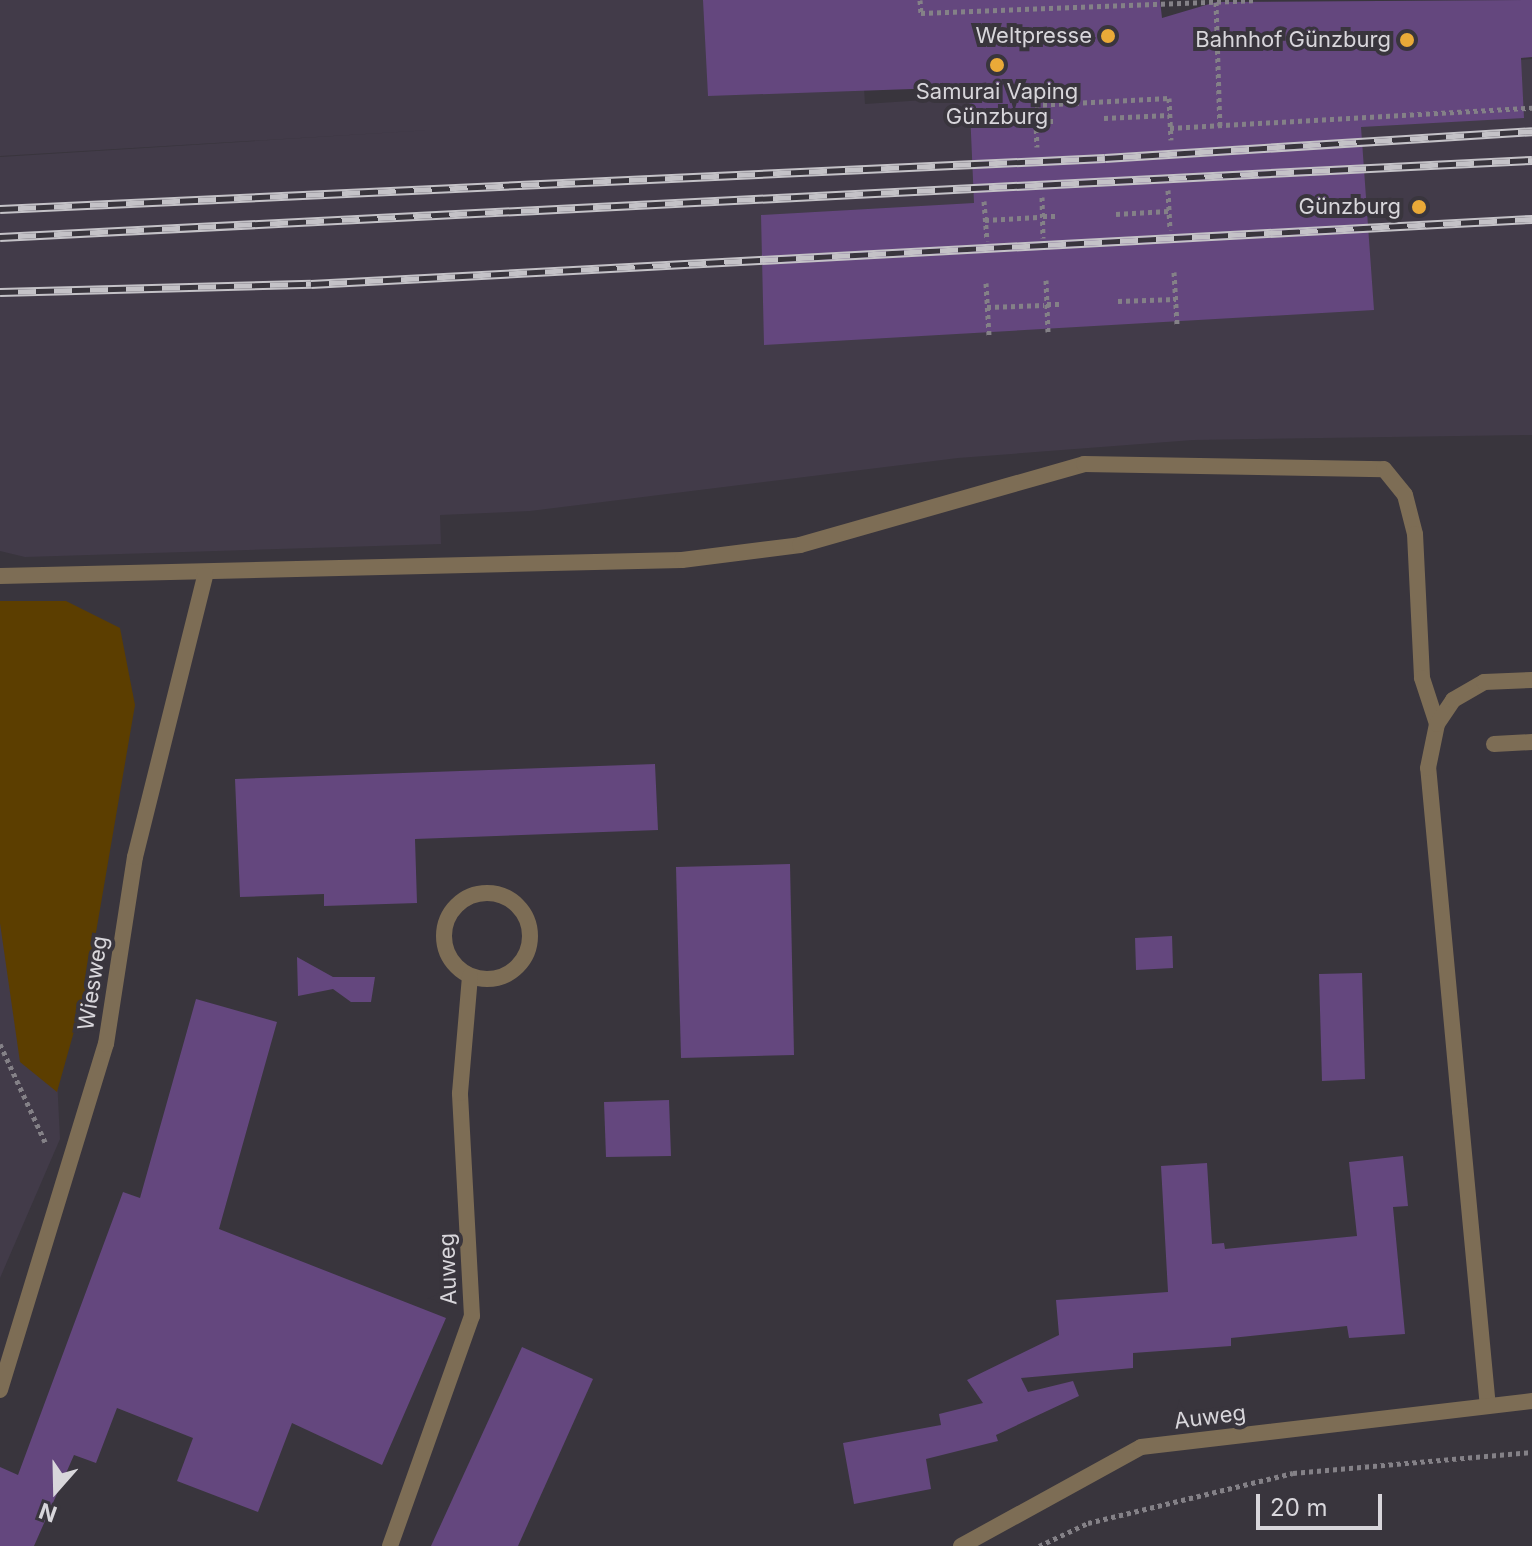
<!DOCTYPE html>
<meta charset="utf-8">
<style>
body{margin:0}
#map{position:relative;width:1532px;height:1546px;overflow:hidden;background:#39353d;font-family:Inter,sans-serif}
div>[style]{position:absolute}
.built>*{inset:0;background:#423b49}
.green>*{inset:0;background:#5c3e00}
.building>*{inset:0;background:#64477e}
.path>*{height:5px;margin-top:-2.5px;transform-origin:0;background:repeating-linear-gradient(90deg,#848187 0 4px,transparent 0 8px)}
.lane>*{height:16px;margin:-8px;padding:0 8px;transform-origin:8px;border-radius:8px;background:#7d6d55}
.lane>.ring{margin:-8px;padding:0;box-sizing:content-box;background:none;border:16px solid #7d6d55;border-radius:50%}
.street>*{height:16px;margin:-8px;padding:0 8px;transform-origin:8px;border-radius:8px;background:#7d6d55}
.rail>*{height:9px;margin-top:-4.5px;transform-origin:0;background:repeating-linear-gradient(90deg,#39353d 0 18px,#c4c2c7 0 36px);box-sizing:border-box;border-block:2px solid #c4c2c7}
.dots>*{width:22px;height:22px;translate:-50% -50%;box-sizing:border-box;border:4px solid #39353d;border-radius:50%}
span{translate:-50% -50%;white-space:nowrap;text-align:center;line-height:1.15;-webkit-text-stroke:8px #39353d;paint-order:stroke}
.poi-label{font-size:22px;color:#d8d6db}
.right{translate:-100% -50%;text-align:right}
.street-label{font-size:22px;color:#d8d6db}
.north{position:absolute;left:16px;top:1450px;width:80px;height:80px;-webkit-text-stroke:6px #39353d;paint-order:stroke;rotate:200deg;font-size:22px;font-weight:700;line-height:32px;text-align:center;color:#d8d6db}
.north::after{content:'';display:block;margin:auto;width:28px;height:36px;background:#d8d6db;clip-path:polygon(50% 0,100% 100%,50% 72%,0 100%)}
.scale{position:absolute;left:1256px;top:1494px;width:126px;height:36px;box-sizing:border-box;border:4px solid #d8d6db;border-top:0;padding-left:10px;font-size:24px;line-height:28px;white-space:nowrap;color:#d8d6db;-webkit-text-stroke:6px #39353d;paint-order:stroke}
</style>
<div id="map">
<div class="built">
<div style="clip-path:polygon(0 0,867px 0,860px 21px,865px 104px,1532px 59px,1532px 435px,1193px 440px,958px 458px,530px 511px,440px 515px,441px 544px,25px 557px,0 551px,0 157px,447px 129px,0 156px)"></div>
<div style="clip-path:polygon(37px 669px,60px 1139px,0 1278px,0 677px)"></div>
</div>
<div class="green">
<div style="clip-path:polygon(0 601px,66px 601px,120px 628px,135px 705px,87px 985px,57px 1092px,20px 1062px,0 923px)"></div>
</div>
<div class="building">
<div style="clip-path:polygon(703px 0,1160px 0,1162px 18px,1216px 2px,1532px 0,1532px 57px,1521px 58px,1524px 118px,1361px 127px,1374px 310px,764px 345px,761px 215px,974px 203px,969px 87px,708px 96px)"></div>
<div style="clip-path:polygon(655px 764px,658px 830px,415px 839px,417px 903px,324px 906px,324px 894px,240px 897px,235px 779px)"></div>
<div style="clip-path:polygon(790px 864px,794px 1055px,681px 1058px,676px 867px)"></div>
<div style="clip-path:polygon(1172px 936px,1173px 968px,1136px 970px,1135px 938px)"></div>
<div style="clip-path:polygon(297px 957px,333px 977px,375px 977px,371px 1002px,351px 1002px,333px 989px,298px 996px)"></div>
<div style="clip-path:polygon(1362px 973px,1365px 1079px,1322px 1081px,1319px 974px)"></div>
<div style="clip-path:polygon(196px 999px,277px 1022px,219px 1229px,446px 1318px,382px 1465px,292px 1423px,258px 1512px,177px 1481px,193px 1438px,117px 1408px,96px 1463px,74px 1455px,34px 1546px,0 1546px,0 1467px,18px 1475px,123px 1192px,140px 1198px)"></div>
<div style="clip-path:polygon(669px 1100px,671px 1156px,606px 1157px,604px 1102px)"></div>
<div style="clip-path:polygon(1403px 1156px,1408px 1206px,1393px 1207px,1405px 1334px,1349px 1338px,1347px 1326px,1231px 1338px,1231px 1346px,1133px 1353px,1133px 1368px,1021px 1378px,1028px 1392px,1073px 1381px,1079px 1396px,996px 1435px,998px 1441px,926px 1459px,931px 1489px,854px 1504px,843px 1443px,941px 1425px,939px 1414px,983px 1403px,967px 1380px,1059px 1335px,1056px 1300px,1168px 1292px,1161px 1166px,1207px 1163px,1212px 1244px,1224px 1243px,1225px 1249px,1357px 1236px,1349px 1162px)"></div>
<div style="clip-path:polygon(522px 1347px,593px 1379px,518px 1546px,431px 1546px)"></div>
</div>
<div class="path">
<div style="left:920px;top:0;width:13px;rotate:86deg"></div>
<div style="left:921px;top:13px;width:333px;rotate:-2.2deg"></div>
<div style="left:1216px;top:2px;width:124px;rotate:88.2deg"></div>
<div style="left:935px;top:89px;width:15px;rotate:86deg"></div>
<div style="left:1104px;top:118px;width:65px;rotate:-2.6deg"></div>
<div style="left:1036px;top:121px;width:26px;rotate:88deg"></div>
<div style="left:1053px;top:121px;width:17px;rotate:180deg"></div>
<div style="left:1036px;top:121px;width:16px;rotate:-94deg"></div>
<div style="left:1035px;top:105px;width:134px;rotate:-3deg"></div>
<div style="left:1169px;top:98px;width:42px;rotate:87.3deg"></div>
<div style="left:1170px;top:128px;width:363px;rotate:-3.2deg"></div>
<div style="left:1168px;top:190px;width:40px;rotate:87.1deg"></div>
<div style="left:1042px;top:197px;width:41px;rotate:88.6deg"></div>
<div style="left:984px;top:201px;width:40px;rotate:85.7deg"></div>
<div style="left:1116px;top:214px;width:52px;rotate:-3.3deg"></div>
<div style="left:1043px;top:216px;width:16px"></div>
<div style="left:985px;top:220px;width:53px;rotate:-3.2deg"></div>
<div style="left:1174px;top:272px;width:52px;rotate:86.7deg"></div>
<div style="left:1046px;top:280px;width:52px;rotate:87.8deg"></div>
<div style="left:986px;top:283px;width:52px;rotate:86.7deg"></div>
<div style="left:1118px;top:301px;width:58px;rotate:-2deg"></div>
<div style="left:1047px;top:304px;width:13px"></div>
<div style="left:987px;top:307px;width:57px;rotate:-2deg"></div>
<div style="left:0;top:1044px;width:108px;rotate:65.3deg"></div>
<div style="left:1039px;top:1546px;width:54px;rotate:-25.1deg"></div>
<div style="left:1088px;top:1523px;width:211px;rotate:-13.7deg"></div>
<div style="left:1293px;top:1473px;width:240px;rotate:-5deg"></div>
</div>
<div class="lane">
<div style="left:0;top:576px;width:682px;rotate:-1.34deg"></div>
<div style="left:682px;top:560px;width:119px;rotate:-7.2deg"></div>
<div style="left:800px;top:545px;width:295px;rotate:-15.9deg"></div>
<div style="left:1084px;top:464px;width:300px;rotate:1deg"></div>
<div style="left:1384px;top:469px;width:33px;rotate:51deg"></div>
<div style="left:1405px;top:495px;width:40px;rotate:75.6deg"></div>
<div style="left:1415px;top:534px;width:144px;rotate:87.2deg"></div>
<div style="left:1422px;top:678px;width:48px;rotate:71.9deg"></div>
<div style="left:1494px;top:744px;width:38px;rotate:-3deg"></div>
<div class="ring" style="left:444px;top:893px;width:70px;height:70px"></div>
<div style="left:1460px;top:1111px;width:344px;rotate:-95.3deg"></div>
<div style="left:1428px;top:768px;width:45px;rotate:-78.4deg"></div>
<div style="left:1437px;top:724px;width:29px;rotate:-56deg"></div>
<div style="left:1453px;top:700px;width:36px;rotate:-30deg"></div>
<div style="left:1484px;top:682px;width:48px;rotate:-2.4deg"></div>
<div style="left:390px;top:1546px;width:244px;rotate:-70.4deg"></div>
<div style="left:472px;top:1316px;width:223px;rotate:-93.1deg"></div>
<div style="left:460px;top:1093px;width:117px;rotate:-85.1deg"></div>
</div>
<div class="street">
<div style="left:1460px;top:1111px;width:296px;rotate:84.6deg"></div>
<div style="left:0;top:1390px;width:362px;rotate:-73deg"></div>
<div style="left:106px;top:1044px;width:189px;rotate:-81.2deg"></div>
<div style="left:135px;top:857px;width:290px;rotate:-76deg"></div>
<div style="left:961px;top:1546px;width:205px;rotate:-28.8deg"></div>
<div style="left:1141px;top:1447px;width:394px;rotate:-6.7deg"></div>
</div>
<div class="rail">
<div style="left:0;top:209px;width:1106px;rotate:-2.64deg"></div>
<div style="left:1105px;top:158px;width:428px;rotate:-3.6deg"></div>
<div style="left:0;top:237px;width:1534px;rotate:-2.88deg"></div>
<div style="left:0;top:292px;width:311px;rotate:-1.5deg"></div>
<div style="left:311px;top:284px;width:1223px;rotate:-3.05deg"></div>
</div>
<div class="dots">
<div style="left:1108px;top:36px;background:#eaaa38"></div>
<div style="left:1407px;top:40px;background:#eaaa38"></div>
<div style="left:997px;top:65px;background:#eaaa38"></div>
<div style="left:1419px;top:207px;background:#eaaa38"></div>
</div>
<div class="poi-label">
<span class="right" style="left:1092px;top:36px">Weltpresse</span>
<span class="right" style="left:1391px;top:40px">Bahnhof Günzburg</span>
<span style="left:997px;top:104px">Samurai Vaping<br>Günzburg</span>
<span class="right" style="left:1401px;top:207px">Günzburg</span>
</div>
<div class="street-label">
<span style="left:93px;top:983px;rotate:-81deg">Wiesweg</span>
<span style="left:448px;top:1269px;rotate:-92deg">Auweg</span>
<span style="left:1210px;top:1417px;rotate:-7deg">Auweg</span>
</div>
<div class="north">N</div>
<div class="scale">20 m</div>
</div>
